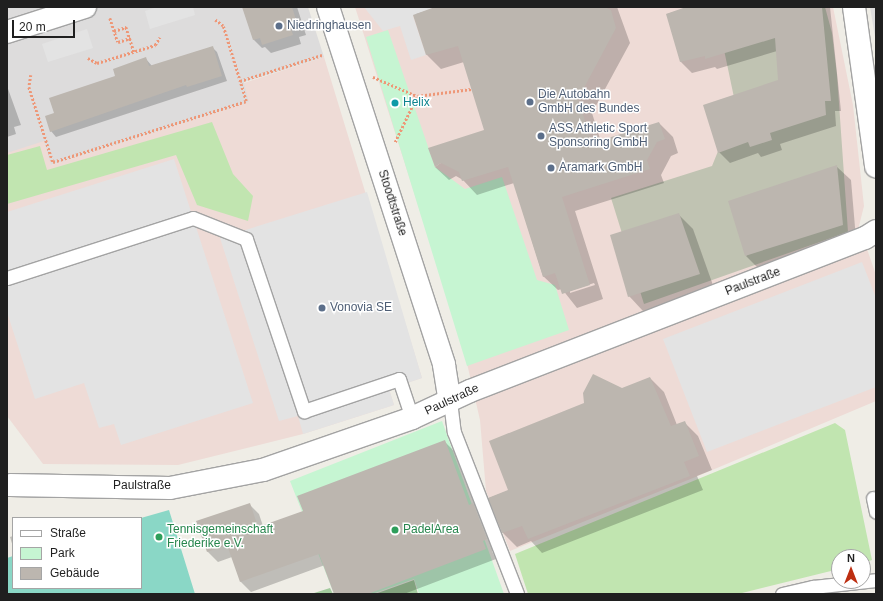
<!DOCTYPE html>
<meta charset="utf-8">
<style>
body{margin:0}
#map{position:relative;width:883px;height:601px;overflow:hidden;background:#efede6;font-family:Helvetica,sans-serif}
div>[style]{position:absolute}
.residential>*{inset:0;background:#dddcdc}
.commercial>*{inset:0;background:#eedbd6}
.construction>*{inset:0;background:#c0c3b2}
.grass>*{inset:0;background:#c1e5b0}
.forest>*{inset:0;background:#a3cb9e}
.park>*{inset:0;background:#c6f5d2}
.pitch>*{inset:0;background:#8ad7c6}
.parking>*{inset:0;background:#e3e3e3}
.shadow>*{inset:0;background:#0003}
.building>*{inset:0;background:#bcb6af}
.path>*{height:2.5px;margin-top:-1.25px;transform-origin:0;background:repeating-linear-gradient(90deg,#ee9777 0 2px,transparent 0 4px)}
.roads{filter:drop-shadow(1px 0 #a3a3a3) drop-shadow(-1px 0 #a3a3a3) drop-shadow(0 1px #a3a3a3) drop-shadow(0 -1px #a3a3a3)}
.service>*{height:13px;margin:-6.5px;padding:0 6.5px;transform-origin:6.5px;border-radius:6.5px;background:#fff}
.minor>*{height:22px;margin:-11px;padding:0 11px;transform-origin:11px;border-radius:11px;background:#fff}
.dots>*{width:11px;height:11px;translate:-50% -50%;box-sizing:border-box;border:2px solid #fff;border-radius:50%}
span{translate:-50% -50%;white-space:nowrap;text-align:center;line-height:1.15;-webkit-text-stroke:3px #fff;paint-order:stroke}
.service-label{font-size:12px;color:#4e5e75}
.left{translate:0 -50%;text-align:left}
.culture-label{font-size:12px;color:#0d838f}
.street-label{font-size:12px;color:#1f1f1f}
.leisure-label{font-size:12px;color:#27864d}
.frame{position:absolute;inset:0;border:8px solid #1f1f1f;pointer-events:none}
.legend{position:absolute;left:12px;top:517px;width:130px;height:72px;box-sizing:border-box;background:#fff;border:1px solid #a5a5a5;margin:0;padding:5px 7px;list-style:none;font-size:12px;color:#1f1f1f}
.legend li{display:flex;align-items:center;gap:8px;height:20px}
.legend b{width:20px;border:1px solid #a5a5a5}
.north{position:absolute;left:831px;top:549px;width:40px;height:40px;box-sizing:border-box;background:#fff;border:1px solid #a5a5a5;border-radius:50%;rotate:0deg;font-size:11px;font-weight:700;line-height:16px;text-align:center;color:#1f1f1f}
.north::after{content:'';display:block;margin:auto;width:14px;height:18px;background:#bd2e11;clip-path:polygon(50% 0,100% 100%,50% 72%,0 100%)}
.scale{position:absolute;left:12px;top:20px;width:63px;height:18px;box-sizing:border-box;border:2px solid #1f1f1f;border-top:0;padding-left:5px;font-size:12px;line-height:14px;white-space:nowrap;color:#1f1f1f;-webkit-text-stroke:3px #fff;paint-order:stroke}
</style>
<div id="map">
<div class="residential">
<div style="clip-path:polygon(7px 7px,308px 7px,324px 57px,244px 82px,250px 102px,51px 165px,7px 153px)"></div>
<div style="clip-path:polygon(870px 7px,876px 7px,876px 43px)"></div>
</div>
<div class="commercial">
<div style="clip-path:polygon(355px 7px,833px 7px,853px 105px,864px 206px,859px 226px,876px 275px,876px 401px,698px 476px,510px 551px,486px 491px,480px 420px,463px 346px)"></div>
<div style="clip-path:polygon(324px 57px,422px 378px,389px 389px,394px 405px,303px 434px,178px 465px,43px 464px,7px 416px,7px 153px,44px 141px,51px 165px,249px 102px,244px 83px)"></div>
</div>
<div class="construction">
<div style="clip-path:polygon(715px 7px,825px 7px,832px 33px,837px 75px,848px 232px,644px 304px,611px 198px,712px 166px,736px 107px)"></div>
</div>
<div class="grass">
<div style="clip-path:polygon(212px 122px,233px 174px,253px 196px,248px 221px,197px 205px,176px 155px,7px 204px,7px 155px,40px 146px,47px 170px)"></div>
<div style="clip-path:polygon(835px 423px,845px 430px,872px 560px,863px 563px,863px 557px,839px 557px,839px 569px,738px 594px,528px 594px,515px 554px)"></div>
</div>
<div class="forest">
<div style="clip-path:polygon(414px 580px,418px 594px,375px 594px)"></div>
<div style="clip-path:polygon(330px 588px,333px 594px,311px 594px)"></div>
</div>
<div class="park">
<div style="clip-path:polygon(388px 30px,435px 167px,465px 189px,502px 177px,537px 280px,555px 285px,569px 330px,467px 366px,366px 37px)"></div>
<div style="clip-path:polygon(442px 421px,504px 594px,419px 594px,414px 579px,372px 594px,334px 594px,290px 481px)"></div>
</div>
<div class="pitch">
<div style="clip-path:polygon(169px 510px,195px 594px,7px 594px,7px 558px,13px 556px,13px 588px,141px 588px,141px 518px)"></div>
</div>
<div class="parking">
<div style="clip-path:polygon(157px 7px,193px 7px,195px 15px,150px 29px,145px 11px)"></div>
<div style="clip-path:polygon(364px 7px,435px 7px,413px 16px,426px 55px,411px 60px,400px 26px,383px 31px)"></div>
<div style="clip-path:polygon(87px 29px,93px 48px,48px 62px,42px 44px)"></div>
<div style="clip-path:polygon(174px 159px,253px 403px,121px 445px,114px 424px,99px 428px,84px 383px,35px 399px,7px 312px,7px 212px)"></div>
<div style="clip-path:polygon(367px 192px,422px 378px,389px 389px,394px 405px,303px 434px,298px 416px,279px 421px,220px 238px)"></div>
<div style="clip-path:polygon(862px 262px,876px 298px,876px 387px,707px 452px,663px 339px)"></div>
</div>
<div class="shadow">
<div style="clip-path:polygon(243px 7px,297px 7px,306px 35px,299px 37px,301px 44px,271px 53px,265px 47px,262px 48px,254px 40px)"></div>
<div style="clip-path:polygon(evenodd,439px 7px,617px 7px,630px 43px,592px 113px,601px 142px,659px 123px,673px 137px,678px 153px,671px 156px,661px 175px,664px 183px,575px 211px,603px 299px,577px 308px,562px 289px,558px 290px,543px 276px,514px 183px,477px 195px,463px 180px,456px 176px,449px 180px,435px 167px,486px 131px,464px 62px,441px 69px,427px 55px,416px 14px,439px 7px,594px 283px,595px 285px,570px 293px,570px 291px,594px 283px)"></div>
<div style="clip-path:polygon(689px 7px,830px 7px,841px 111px,835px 111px,836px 126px,780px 144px,782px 150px,761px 157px,758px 153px,730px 163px,719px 152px,779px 81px,777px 51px,717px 69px,715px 67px,692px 73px,681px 62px,667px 14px)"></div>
<div style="clip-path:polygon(212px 47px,217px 52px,227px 81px,56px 137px,51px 131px,55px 114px,146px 59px,152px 66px)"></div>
<div style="clip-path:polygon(7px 86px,21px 125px,14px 127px,16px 134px,7px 137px)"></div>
<div style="clip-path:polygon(836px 166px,851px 180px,856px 239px,760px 270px,746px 256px)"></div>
<div style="clip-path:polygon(679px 215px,693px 229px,714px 288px,643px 311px,629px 296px)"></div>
<div style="clip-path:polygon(650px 378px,664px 392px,677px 425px,684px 422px,698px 436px,712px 470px,697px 476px,703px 490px,542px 553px,531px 541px,517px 547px,503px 533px,489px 498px,510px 490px,622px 390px)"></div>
<div style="clip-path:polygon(444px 441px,454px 451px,476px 507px,483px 514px,496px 549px,492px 551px,496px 559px,404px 594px,336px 594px,325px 565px,251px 592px,241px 582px,232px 557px,218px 562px,208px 552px,198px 522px,249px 504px,259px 514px,263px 526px,304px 512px)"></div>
<div style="clip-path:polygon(13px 536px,13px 547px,10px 537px)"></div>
</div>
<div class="building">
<div style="clip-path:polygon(242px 7px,292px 7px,298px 26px,291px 29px,293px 35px,262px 45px,260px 38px,253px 40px)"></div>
<div style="clip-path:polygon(435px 7px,605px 7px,611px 10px,616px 28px,578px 99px,592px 143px,659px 122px,665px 139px,657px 142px,647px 160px,650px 169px,562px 197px,590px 285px,562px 294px,555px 273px,543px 277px,508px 167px,462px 181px,459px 172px,441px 163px,435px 167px,428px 148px,484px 130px,458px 46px,426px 55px,413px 15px)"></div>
<div style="clip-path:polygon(686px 7px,822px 7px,831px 101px,825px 101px,826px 115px,770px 133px,772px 140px,750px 147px,748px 142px,718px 153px,703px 105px,778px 80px,775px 38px,705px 59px,705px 56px,680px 62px,666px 14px)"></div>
<div style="clip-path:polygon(213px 46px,222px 76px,187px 87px,186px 85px,50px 132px,45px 116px,54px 113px,49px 98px,115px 76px,113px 69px,146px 57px,149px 66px)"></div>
<div style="clip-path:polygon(837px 165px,843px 225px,745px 256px,728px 201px)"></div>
<div style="clip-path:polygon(679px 213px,700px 274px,628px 297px,610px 235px)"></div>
<div style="clip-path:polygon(593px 374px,622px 388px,650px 377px,671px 426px,685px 421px,699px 456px,684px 462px,690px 476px,528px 539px,522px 526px,502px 533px,488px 498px,508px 490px,489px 441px,584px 403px,583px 393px)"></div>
<div style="clip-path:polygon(445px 440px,469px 505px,473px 503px,487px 539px,483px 541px,486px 549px,368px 594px,334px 594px,319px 554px,240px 582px,227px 545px,207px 552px,196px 521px,250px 503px,258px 527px,303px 511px,297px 496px)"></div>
</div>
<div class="path">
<div style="left:110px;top:18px;width:25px;rotate:72deg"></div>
<div style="left:118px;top:42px;width:13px;rotate:-18deg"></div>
<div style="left:114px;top:31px;width:13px;rotate:-18deg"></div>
<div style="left:126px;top:27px;width:26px;rotate:72deg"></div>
<div style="left:88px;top:58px;width:10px;rotate:29deg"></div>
<div style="left:97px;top:63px;width:61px;rotate:-17.2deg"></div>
<div style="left:155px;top:45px;width:9px;rotate:-58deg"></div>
<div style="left:31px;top:75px;width:12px;rotate:99deg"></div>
<div style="left:29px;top:87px;width:79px;rotate:72.3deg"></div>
<div style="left:53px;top:162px;width:202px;rotate:-17.5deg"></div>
<div style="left:246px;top:101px;width:78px;rotate:-107deg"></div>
<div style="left:223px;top:26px;width:10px;rotate:-143deg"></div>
<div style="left:373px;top:77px;width:48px;rotate:23.4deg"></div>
<div style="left:417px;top:96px;width:55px;rotate:-7.3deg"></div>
<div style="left:240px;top:81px;width:86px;rotate:-17.6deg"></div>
<div style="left:395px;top:142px;width:51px;rotate:-64.4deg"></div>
</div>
<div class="roads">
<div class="service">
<div style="left:7px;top:278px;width:195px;rotate:-17.9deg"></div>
<div style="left:193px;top:218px;width:57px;rotate:21.6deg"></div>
<div style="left:246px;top:239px;width:182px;rotate:71.4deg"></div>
<div style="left:304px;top:411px;width:100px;rotate:-18.6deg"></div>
<div style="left:399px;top:379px;width:41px;rotate:71.6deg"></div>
<div style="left:450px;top:401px;width:31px;rotate:83deg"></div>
<div style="left:454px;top:432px;width:174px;rotate:68.7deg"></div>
<div style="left:873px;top:498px;width:14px;rotate:78deg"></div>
<div style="left:782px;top:594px;width:32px;rotate:-13deg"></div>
<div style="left:813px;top:587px;width:63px;rotate:-6.3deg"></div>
</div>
<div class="minor">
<div style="left:328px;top:7px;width:376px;rotate:72deg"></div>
<div style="left:444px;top:365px;width:36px;rotate:81deg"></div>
<div style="left:854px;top:7px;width:161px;rotate:82.1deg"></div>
<div style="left:7px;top:32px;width:82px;rotate:-17.8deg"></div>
<div style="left:10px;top:485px;width:160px;rotate:1.1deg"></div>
<div style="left:170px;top:488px;width:95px;rotate:-11deg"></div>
<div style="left:263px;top:470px;width:158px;rotate:-19.2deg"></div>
<div style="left:412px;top:418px;width:64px;rotate:-25deg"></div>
<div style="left:470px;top:391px;width:424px;rotate:-21.2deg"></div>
<div style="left:865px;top:238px;width:13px;rotate:-32deg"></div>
</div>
</div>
<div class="dots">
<div style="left:279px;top:26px;background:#5c6f8a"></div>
<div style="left:530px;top:102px;background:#5c6f8a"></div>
<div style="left:395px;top:103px;background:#0f9aa8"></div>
<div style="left:541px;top:136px;background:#5c6f8a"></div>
<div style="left:551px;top:168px;background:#5c6f8a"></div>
<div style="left:322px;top:308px;background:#5c6f8a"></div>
<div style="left:395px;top:530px;background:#2e9e5b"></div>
<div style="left:159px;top:537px;background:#2e9e5b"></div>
</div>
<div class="service-label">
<span class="left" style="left:287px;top:26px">Niedringhausen</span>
<span class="left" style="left:538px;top:102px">Die Autobahn<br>GmbH des Bundes</span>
<span class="left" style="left:549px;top:136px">ASS Athletic Sport<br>Sponsoring GmbH</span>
<span class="left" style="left:559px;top:168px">Aramark GmbH</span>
<span class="left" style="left:330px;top:308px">Vonovia SE</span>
</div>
<div class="culture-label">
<span class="left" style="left:403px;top:103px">Helix</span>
</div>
<div class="street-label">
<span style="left:392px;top:203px;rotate:72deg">Stoodtstraße</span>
<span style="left:753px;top:282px;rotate:-21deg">Paulstraße</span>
<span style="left:452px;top:400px;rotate:-25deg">Paulstraße</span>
<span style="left:142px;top:486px">Paulstraße</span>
</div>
<div class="leisure-label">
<span class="left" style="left:167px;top:537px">Tennisgemeinschaft<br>Friederike e.V.</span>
<span class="left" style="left:403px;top:530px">PadelArea</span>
</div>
<div class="frame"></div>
<ul class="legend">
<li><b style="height:5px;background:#fff"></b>Straße</li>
<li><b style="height:11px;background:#c6f5d2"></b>Park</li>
<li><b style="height:11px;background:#bcb6af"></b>Gebäude</li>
</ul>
<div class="north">N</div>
<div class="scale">20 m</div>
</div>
